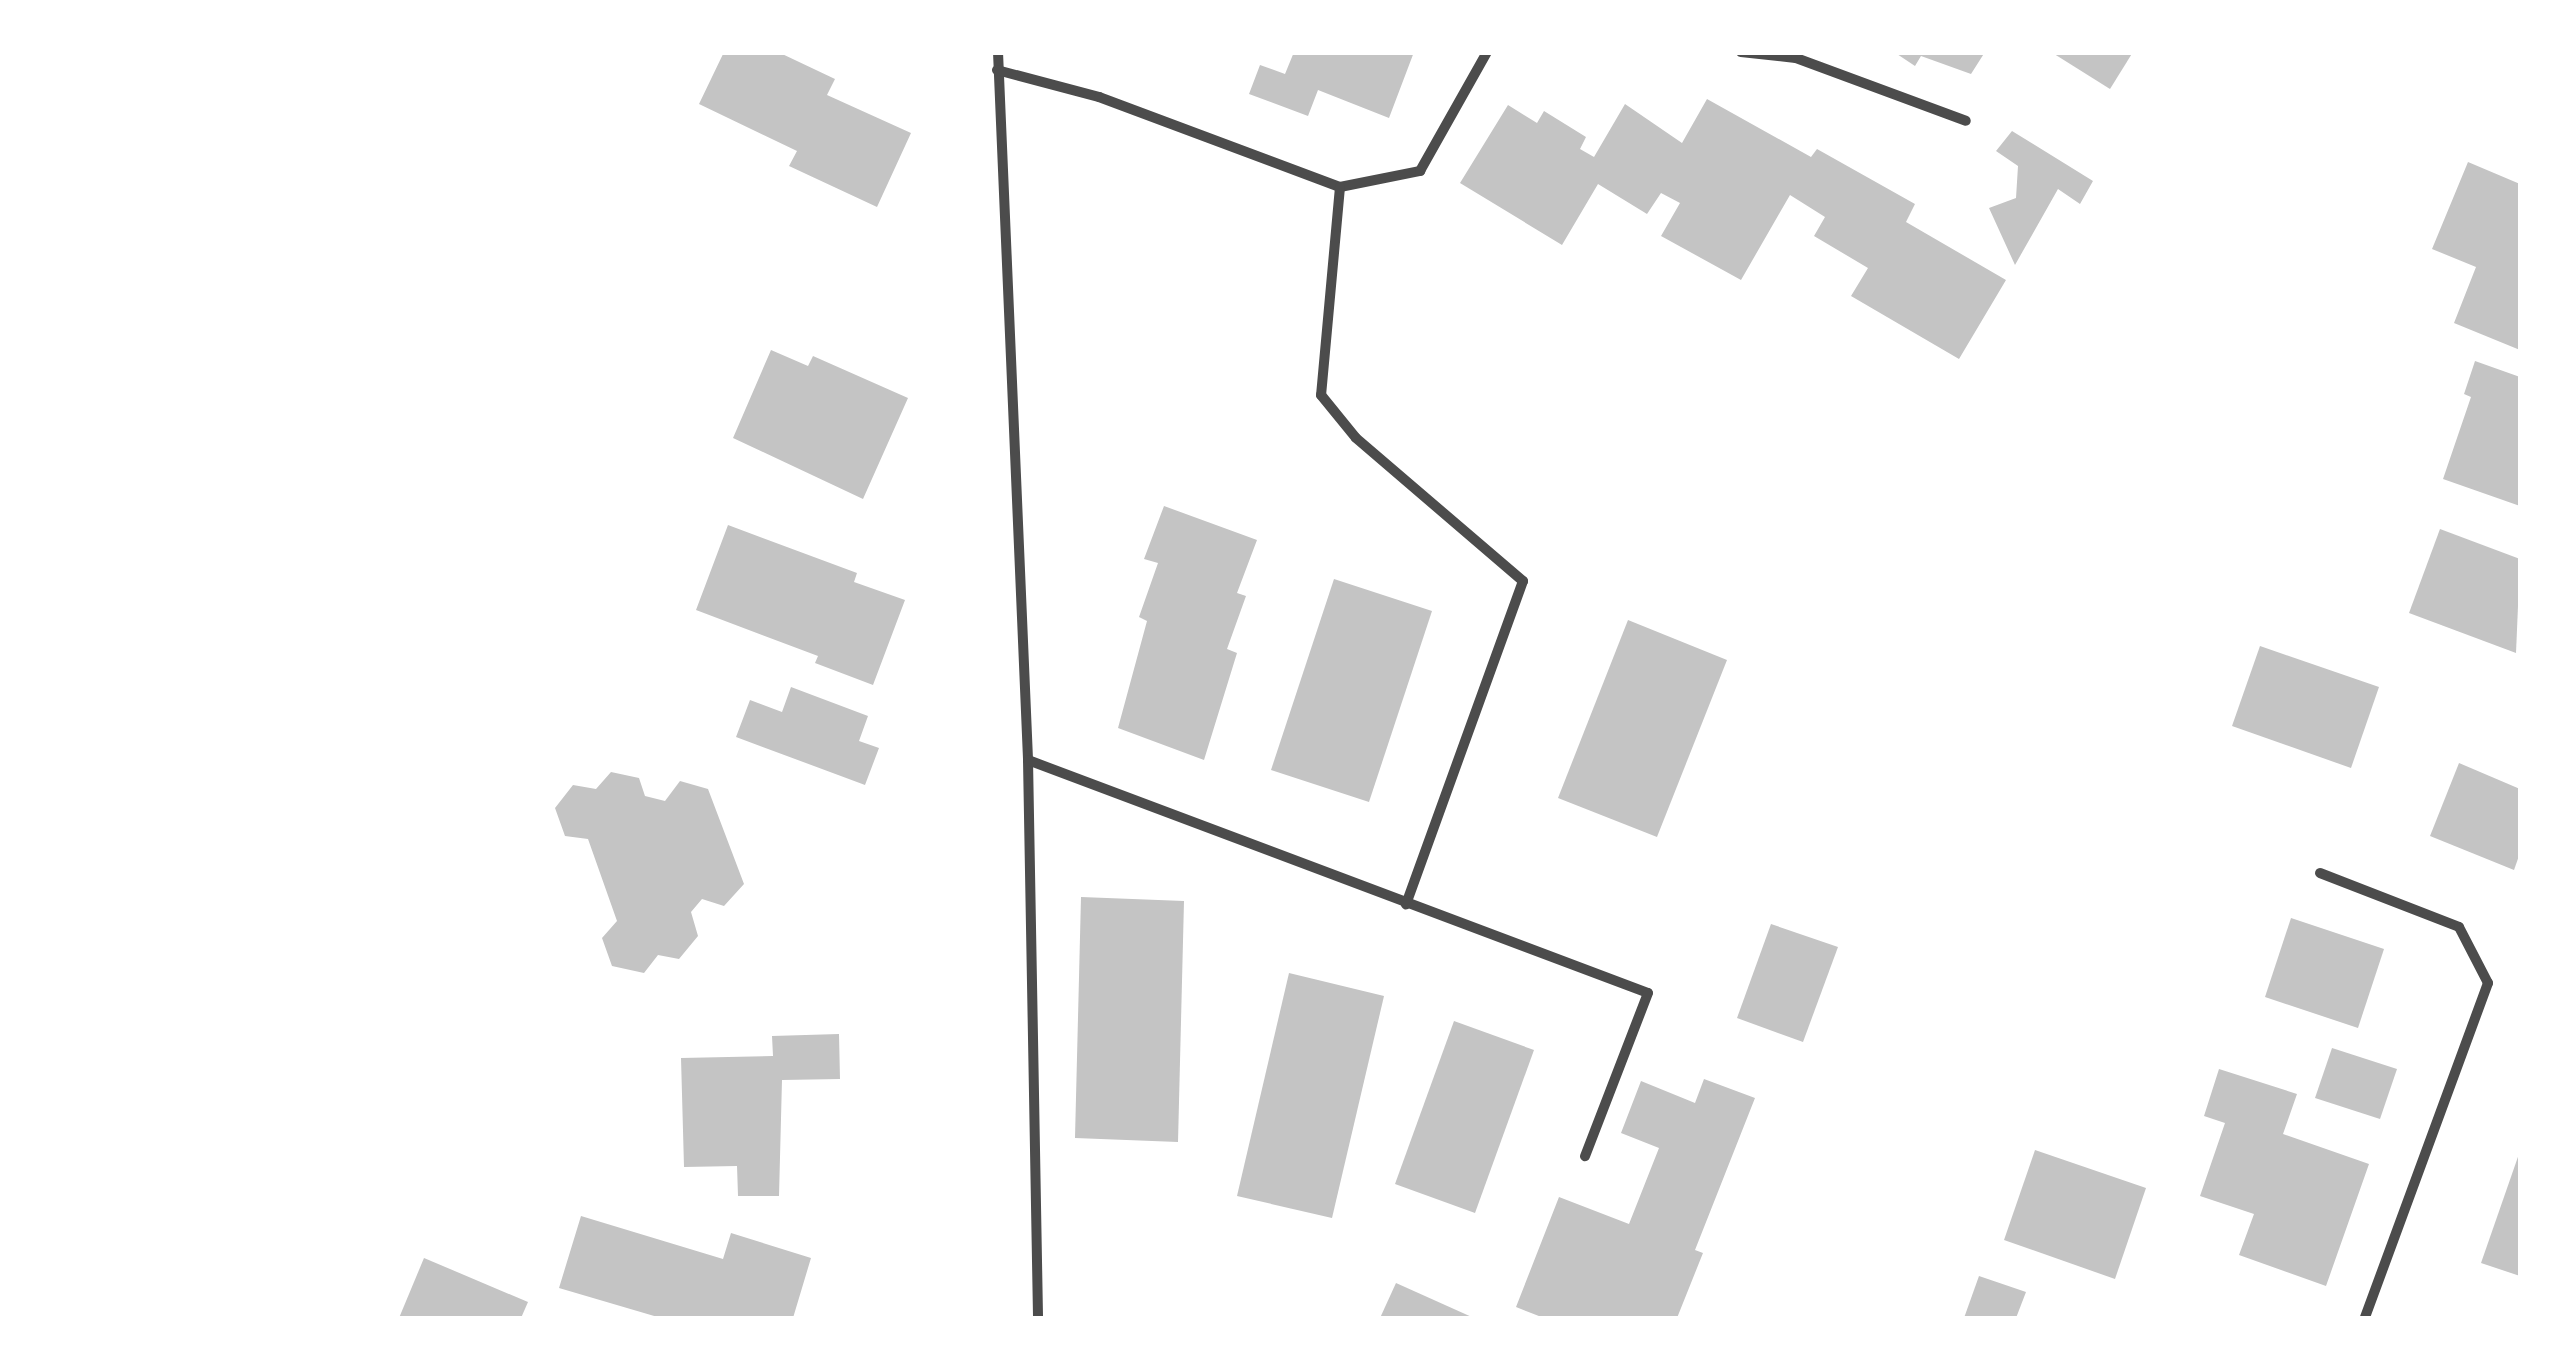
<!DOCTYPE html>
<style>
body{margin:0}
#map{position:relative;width:2573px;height:1371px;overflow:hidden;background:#fff;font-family:Overpass,sans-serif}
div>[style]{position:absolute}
.building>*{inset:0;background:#c4c4c4}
.minor>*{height:10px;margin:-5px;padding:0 5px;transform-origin:5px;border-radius:5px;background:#4c4c4c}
span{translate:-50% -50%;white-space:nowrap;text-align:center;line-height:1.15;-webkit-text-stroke:10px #fff;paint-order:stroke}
.frame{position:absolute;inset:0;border:55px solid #fff;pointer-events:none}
</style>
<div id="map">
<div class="building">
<div style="clip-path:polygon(724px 52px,778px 52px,835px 79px,827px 95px,911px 133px,877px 207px,789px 166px,797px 151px,699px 104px)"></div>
<div style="clip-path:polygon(1294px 52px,1414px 52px,1389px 118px,1318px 90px,1308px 116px,1249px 94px,1260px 65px,1285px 74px)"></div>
<div style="clip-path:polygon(1894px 52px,1985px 52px,1971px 74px,1921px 56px,1915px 66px)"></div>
<div style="clip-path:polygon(2051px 52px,2133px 52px,2110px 89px)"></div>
<div style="clip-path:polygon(1707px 99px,1811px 157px,1817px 149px,1915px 204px,1906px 222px,2006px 280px,1959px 359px,1851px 296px,1868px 268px,1814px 236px,1825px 217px,1790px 195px,1741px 280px,1661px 236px,1680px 203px,1661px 193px,1647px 214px,1598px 184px,1562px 245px,1460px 183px,1508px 105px,1537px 123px,1544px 111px,1586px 137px,1580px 149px,1594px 157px,1625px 104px,1682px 143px)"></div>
<div style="clip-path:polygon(2012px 131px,2093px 181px,2080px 204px,2058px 189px,2015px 265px,1989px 208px,2016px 198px,2018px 166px,1996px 151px)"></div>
<div style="clip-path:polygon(2468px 162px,2520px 184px,2520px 350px,2454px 323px,2476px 267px,2432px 249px)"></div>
<div style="clip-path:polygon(771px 350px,808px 366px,813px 356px,908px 398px,863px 499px,733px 438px)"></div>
<div style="clip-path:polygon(2475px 361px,2520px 377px,2520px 506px,2443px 479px,2471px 397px,2464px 394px)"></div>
<div style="clip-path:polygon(1164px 506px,1257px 540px,1237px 593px,1246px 596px,1227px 649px,1237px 653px,1204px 760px,1118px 728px,1147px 621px,1139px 617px,1158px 563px,1144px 559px)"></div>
<div style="clip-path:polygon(728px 525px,857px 573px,854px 582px,905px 600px,873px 685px,815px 663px,818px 656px,696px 610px)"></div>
<div style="clip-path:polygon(2440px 529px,2520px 559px,2516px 653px,2409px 613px)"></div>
<div style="clip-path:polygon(1334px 579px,1432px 611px,1369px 802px,1271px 770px)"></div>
<div style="clip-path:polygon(1628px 620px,1727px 660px,1657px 837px,1558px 798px)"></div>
<div style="clip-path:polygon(2260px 646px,2379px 687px,2351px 768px,2232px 726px)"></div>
<div style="clip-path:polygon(791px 687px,868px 716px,859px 741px,879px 748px,865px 785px,736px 737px,750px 700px,782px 712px)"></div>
<div style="clip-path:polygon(2459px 763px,2520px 789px,2520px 853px,2514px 870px,2430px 836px)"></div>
<div style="clip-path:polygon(611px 772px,639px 778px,645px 796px,665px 801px,680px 781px,708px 789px,744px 884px,724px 906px,702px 899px,691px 912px,698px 936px,679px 959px,658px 955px,644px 973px,612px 966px,602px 938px,617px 921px,588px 839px,565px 836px,555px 808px,573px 785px,596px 789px)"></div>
<div style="clip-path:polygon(1081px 897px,1184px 901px,1178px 1142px,1075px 1138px)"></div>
<div style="clip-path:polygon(2291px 918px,2384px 949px,2358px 1028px,2265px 997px)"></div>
<div style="clip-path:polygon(1771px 924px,1838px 947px,1803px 1042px,1737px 1018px)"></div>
<div style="clip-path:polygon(1289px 973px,1384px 996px,1332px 1218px,1237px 1196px)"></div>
<div style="clip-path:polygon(1454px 1021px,1534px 1050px,1475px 1213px,1395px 1184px)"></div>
<div style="clip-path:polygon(839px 1034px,840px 1079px,782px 1080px,779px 1196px,738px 1196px,737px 1166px,684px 1167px,681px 1058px,773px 1056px,772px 1036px)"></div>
<div style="clip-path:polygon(2332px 1048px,2397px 1069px,2380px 1119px,2315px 1098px)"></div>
<div style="clip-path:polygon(2219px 1069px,2297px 1094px,2283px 1134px,2369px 1164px,2326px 1286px,2239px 1255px,2254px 1214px,2200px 1196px,2225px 1123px,2204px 1116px)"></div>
<div style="clip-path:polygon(1704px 1079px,1755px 1098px,1695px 1250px,1703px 1253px,1677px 1318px,1544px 1318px,1516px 1307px,1559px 1197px,1629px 1224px,1659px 1148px,1621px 1133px,1641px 1081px,1695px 1103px)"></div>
<div style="clip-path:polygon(2035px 1150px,2146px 1188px,2115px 1279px,2004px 1240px)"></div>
<div style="clip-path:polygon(2520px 1151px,2520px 1276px,2481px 1263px)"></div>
<div style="clip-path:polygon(581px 1216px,723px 1259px,731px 1233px,811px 1258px,793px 1318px,661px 1318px,559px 1288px)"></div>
<div style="clip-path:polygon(424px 1258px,528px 1302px,521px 1318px,399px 1318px)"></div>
<div style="clip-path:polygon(1979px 1276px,2026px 1292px,2016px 1318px,1964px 1318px)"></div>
<div style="clip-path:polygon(1396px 1283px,1474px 1318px,1380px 1318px)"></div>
</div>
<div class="minor">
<div style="left:998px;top:52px;width:709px;rotate:87.57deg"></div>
<div style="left:1028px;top:760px;width:558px;rotate:88.97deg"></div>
<div style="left:1741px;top:52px;width:55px;rotate:6.2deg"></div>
<div style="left:1796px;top:58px;width:181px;rotate:20.3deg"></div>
<div style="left:997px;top:70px;width:106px;rotate:14.8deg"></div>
<div style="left:1099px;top:97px;width:257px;rotate:20.5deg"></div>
<div style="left:1340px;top:187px;width:82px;rotate:-11.3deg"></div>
<div style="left:1420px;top:171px;width:137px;rotate:-60.6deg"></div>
<div style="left:1340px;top:187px;width:209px;rotate:95.2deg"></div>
<div style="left:1321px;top:395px;width:55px;rotate:50.9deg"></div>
<div style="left:1356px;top:438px;width:220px;rotate:40.6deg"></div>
<div style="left:1523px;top:581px;width:344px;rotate:109.9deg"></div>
<div style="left:1028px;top:760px;width:662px;rotate:20.6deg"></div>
<div style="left:1648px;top:993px;width:175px;rotate:111.1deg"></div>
<div style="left:2320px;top:873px;width:149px;rotate:21.2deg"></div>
<div style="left:2459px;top:927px;width:63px;rotate:62.6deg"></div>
<div style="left:2488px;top:983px;width:357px;rotate:110.2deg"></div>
</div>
<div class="frame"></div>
</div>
